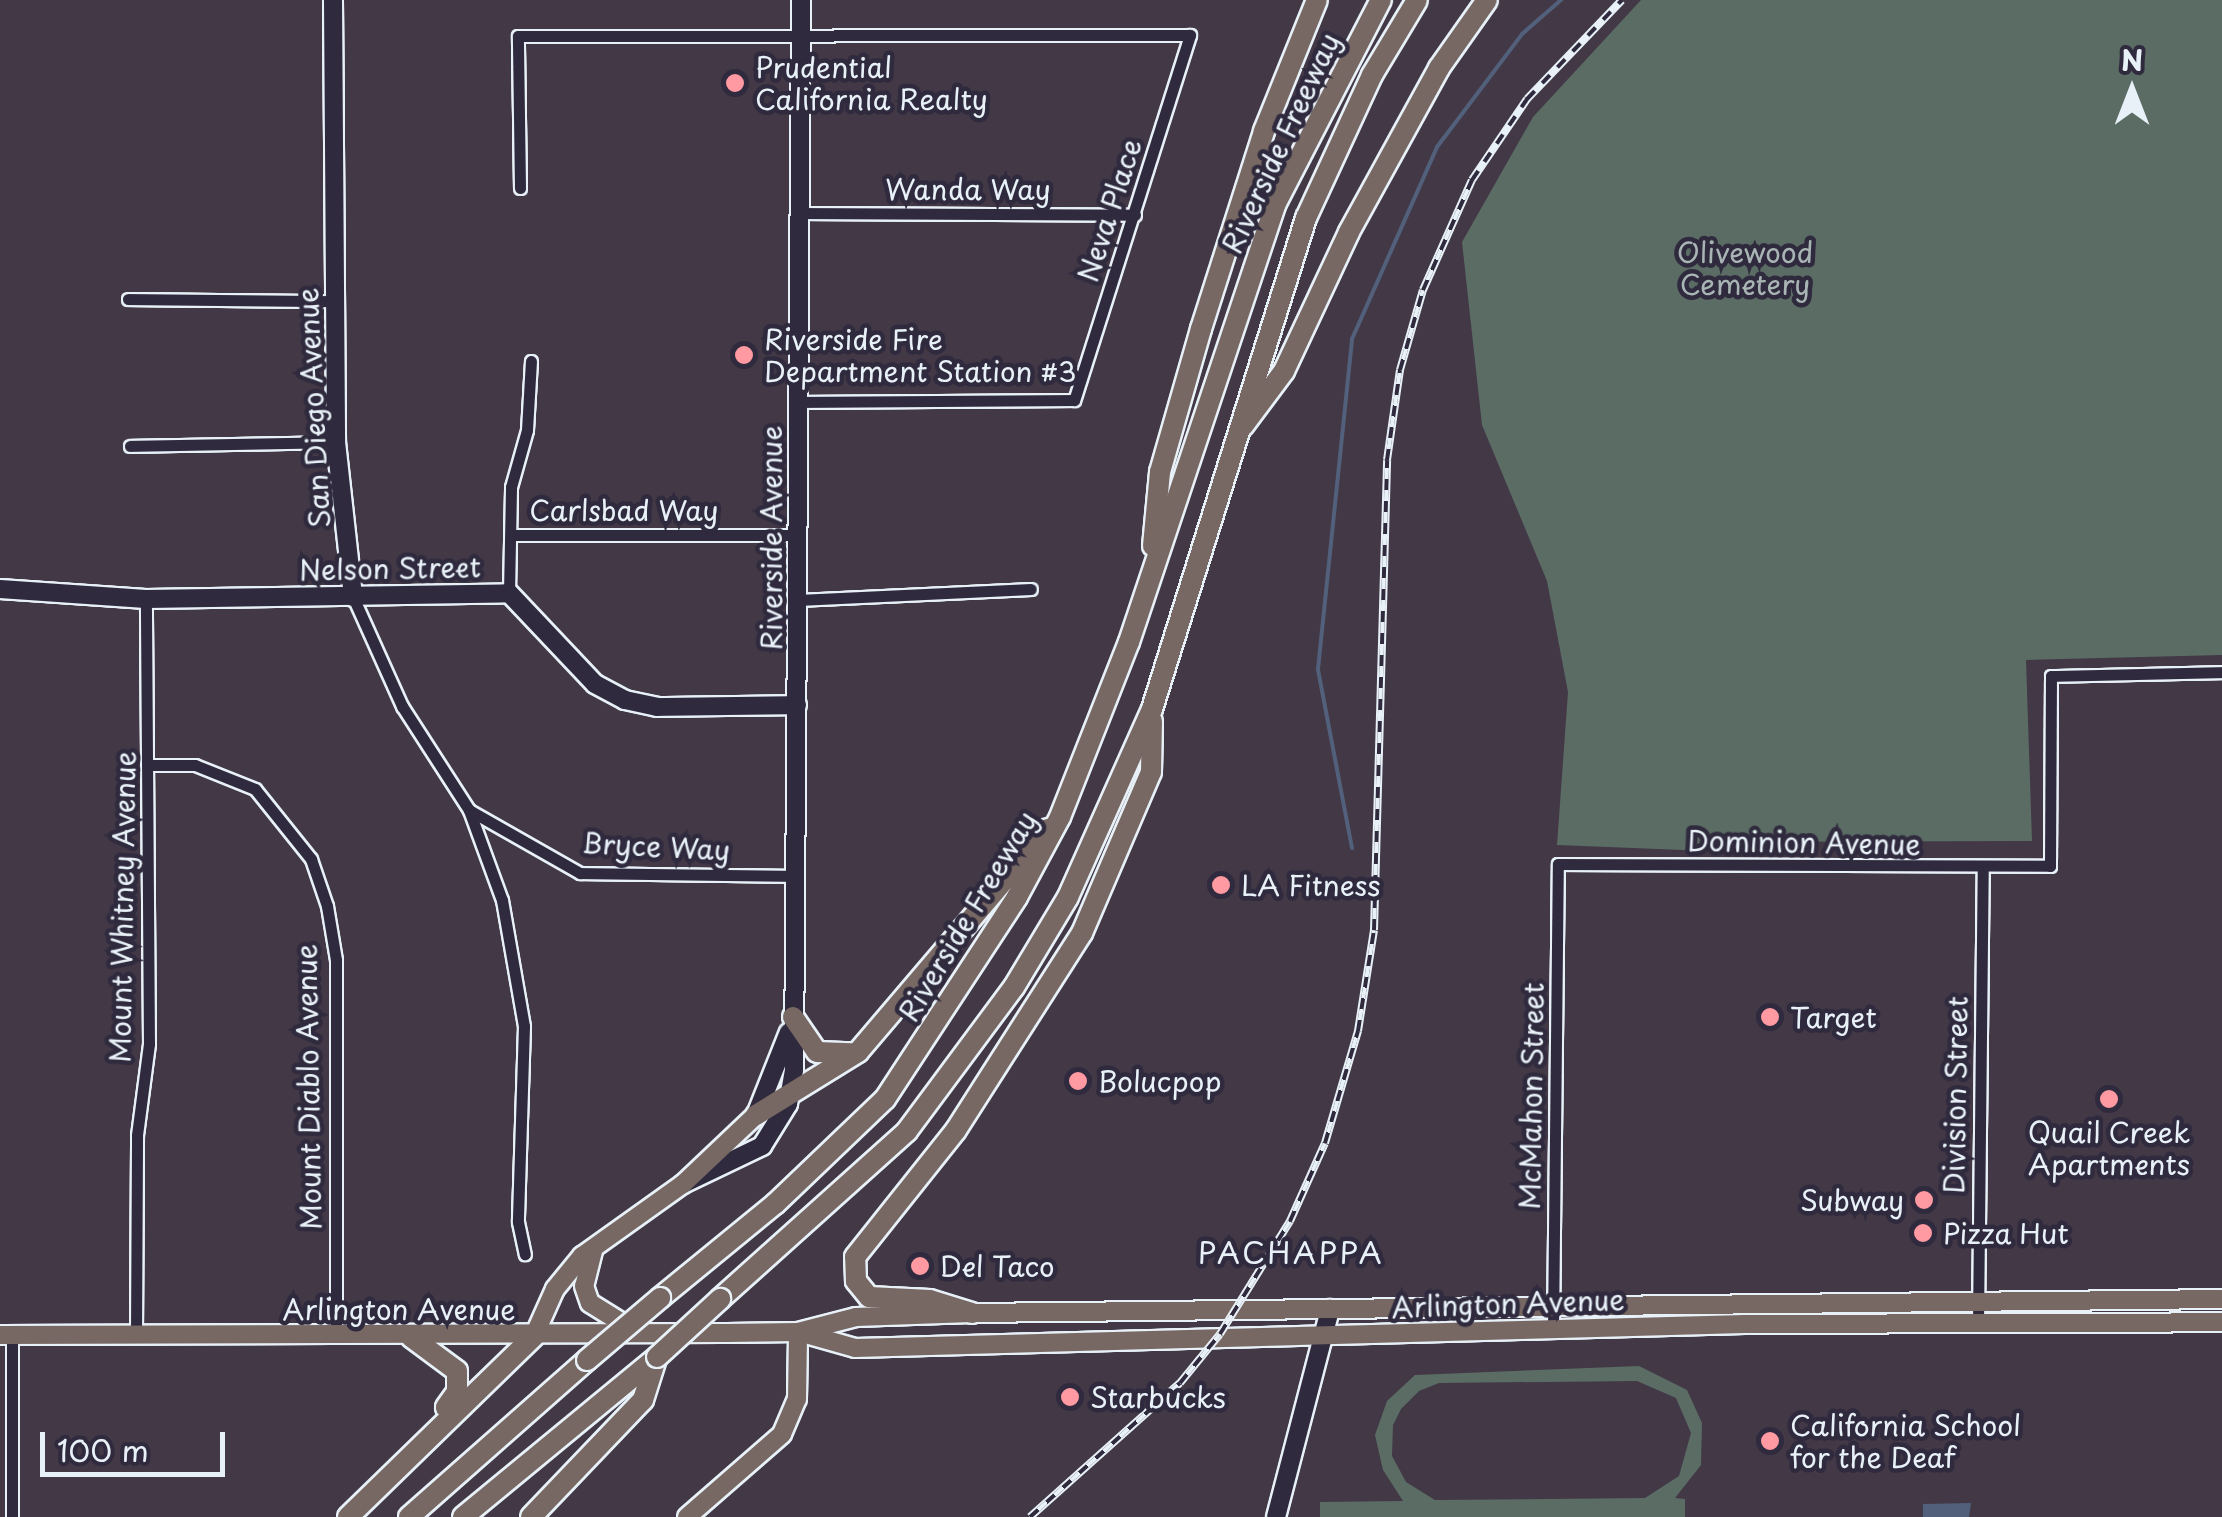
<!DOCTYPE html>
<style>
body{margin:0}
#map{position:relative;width:2222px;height:1517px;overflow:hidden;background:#423846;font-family:"Playpen Sans",sans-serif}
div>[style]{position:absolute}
.green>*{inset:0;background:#5b6c64}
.water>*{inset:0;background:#52607b}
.stream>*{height:4px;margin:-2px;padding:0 2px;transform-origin:2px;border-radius:2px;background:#52607b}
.roads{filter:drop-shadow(2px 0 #e8f1f8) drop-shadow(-2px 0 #e8f1f8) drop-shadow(0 2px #e8f1f8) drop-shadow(0 -2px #e8f1f8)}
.street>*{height:11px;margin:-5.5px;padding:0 5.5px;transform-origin:5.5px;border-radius:5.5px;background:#2f2a3d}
.secondary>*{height:18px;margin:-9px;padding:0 9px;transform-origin:9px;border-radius:9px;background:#2f2a3d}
.primary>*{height:18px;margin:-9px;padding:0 9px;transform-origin:9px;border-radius:9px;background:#776864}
.highway>*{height:20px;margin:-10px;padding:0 10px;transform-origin:10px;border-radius:10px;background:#776864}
.rail>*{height:8px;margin-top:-4px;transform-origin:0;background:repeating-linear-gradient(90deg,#2f2a3d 0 11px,#e8f1f8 0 22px);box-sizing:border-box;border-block:2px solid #e8f1f8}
.bridges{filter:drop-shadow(2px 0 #e8f1f8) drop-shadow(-2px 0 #e8f1f8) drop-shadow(0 2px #e8f1f8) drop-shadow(0 -2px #e8f1f8)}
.highway-bridge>*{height:20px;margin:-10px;padding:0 10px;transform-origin:10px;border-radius:10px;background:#776864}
.dots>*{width:28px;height:28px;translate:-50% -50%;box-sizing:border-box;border:5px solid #2f2a3d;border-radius:50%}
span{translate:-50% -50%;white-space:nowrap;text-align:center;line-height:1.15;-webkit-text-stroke:9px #2f2a3d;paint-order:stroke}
.poi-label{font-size:28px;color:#e8f1f8}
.left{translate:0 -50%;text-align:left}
.right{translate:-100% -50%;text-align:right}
.street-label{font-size:28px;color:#e8f1f8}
.park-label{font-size:28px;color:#a9b5b5}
.neighbourhood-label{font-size:30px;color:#e8f1f8;letter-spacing:2.5px}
.north{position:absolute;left:2082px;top:40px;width:100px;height:100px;-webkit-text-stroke:8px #2f2a3d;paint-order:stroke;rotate:0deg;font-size:28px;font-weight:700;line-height:40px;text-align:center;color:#e8f1f8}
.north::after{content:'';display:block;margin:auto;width:35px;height:45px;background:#e8f1f8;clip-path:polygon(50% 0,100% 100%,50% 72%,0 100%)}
.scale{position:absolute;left:40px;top:1432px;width:185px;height:45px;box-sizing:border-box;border:5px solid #e8f1f8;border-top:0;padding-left:12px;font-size:30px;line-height:35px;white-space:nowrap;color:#e8f1f8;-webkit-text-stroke:8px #2f2a3d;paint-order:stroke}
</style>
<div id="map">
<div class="green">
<div style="clip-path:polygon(1641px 0,2222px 0,2222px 655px,2026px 660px,2032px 841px,1709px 842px,1708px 851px,1557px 845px,1568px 692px,1547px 581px,1482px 425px,1462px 242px,1533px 117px)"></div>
<div style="clip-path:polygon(evenodd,1639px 1366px,1687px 1390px,1702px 1423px,1701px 1465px,1675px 1498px,1685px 1499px,1685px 1517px,1320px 1517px,1320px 1502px,1403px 1501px,1383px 1470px,1375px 1435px,1387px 1401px,1415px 1375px,1639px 1366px,1637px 1381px,1676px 1398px,1691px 1433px,1679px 1476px,1645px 1498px,1435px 1500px,1406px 1482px,1392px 1456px,1393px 1425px,1401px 1409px,1419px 1391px,1439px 1383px,1637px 1381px)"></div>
</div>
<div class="water">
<div style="clip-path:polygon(1971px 1503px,1969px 1517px,1923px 1517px,1923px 1504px)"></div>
</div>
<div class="stream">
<div style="left:1352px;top:848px;width:182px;rotate:-100.8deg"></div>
<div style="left:1318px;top:669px;width:332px;rotate:-84.1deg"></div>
<div style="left:1352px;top:339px;width:210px;rotate:-66.1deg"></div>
<div style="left:1437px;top:147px;width:141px;rotate:-53deg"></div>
<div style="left:1522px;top:34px;width:52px;rotate:-41.1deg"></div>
</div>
<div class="roads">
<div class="street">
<div style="left:520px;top:188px;width:152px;rotate:-90.8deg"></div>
<div style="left:518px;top:36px;width:672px;rotate:-0.09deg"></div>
<div style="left:1190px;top:35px;width:383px;rotate:107.6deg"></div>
<div style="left:1074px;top:400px;width:275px;rotate:179.6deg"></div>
<div style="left:800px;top:213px;width:335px;rotate:0.3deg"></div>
<div style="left:128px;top:299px;width:206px;rotate:0.6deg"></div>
<div style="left:130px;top:446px;width:206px;rotate:-1.1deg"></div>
<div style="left:511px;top:535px;width:286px"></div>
<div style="left:509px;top:593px;width:106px;rotate:-88.9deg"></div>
<div style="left:511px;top:487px;width:59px;rotate:-74.3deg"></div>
<div style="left:527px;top:430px;width:69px;rotate:-86.7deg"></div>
<div style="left:353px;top:597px;width:120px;rotate:65.8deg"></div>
<div style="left:402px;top:706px;width:124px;rotate:57.2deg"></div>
<div style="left:469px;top:810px;width:96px;rotate:69.9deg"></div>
<div style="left:502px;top:900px;width:128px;rotate:80.1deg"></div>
<div style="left:524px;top:1026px;width:196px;rotate:91.8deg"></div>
<div style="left:518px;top:1222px;width:33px;rotate:78deg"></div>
<div style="left:798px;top:600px;width:233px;rotate:-2.7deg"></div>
<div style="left:149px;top:765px;width:46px"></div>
<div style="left:195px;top:765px;width:65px;rotate:21.8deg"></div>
<div style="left:255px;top:789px;width:90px;rotate:51.3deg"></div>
<div style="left:311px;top:859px;width:50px;rotate:71.2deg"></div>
<div style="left:327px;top:906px;width:55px;rotate:80.5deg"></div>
<div style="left:336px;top:960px;width:376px;rotate:90deg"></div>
<div style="left:469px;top:810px;width:128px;rotate:29.6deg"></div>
<div style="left:580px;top:873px;width:215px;rotate:0.8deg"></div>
<div style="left:1978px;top:1322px;width:453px;rotate:-89.4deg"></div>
<div style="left:1553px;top:1328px;width:464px;rotate:-89.4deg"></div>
<div style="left:1558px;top:864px;width:492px;rotate:0.2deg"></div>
<div style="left:2050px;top:866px;width:190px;rotate:-89.7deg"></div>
<div style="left:2051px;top:676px;width:171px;rotate:-1.3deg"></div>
<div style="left:12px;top:1335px;width:182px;rotate:90deg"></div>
<div style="left:136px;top:1335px;width:200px;rotate:-89.7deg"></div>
<div style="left:137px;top:1135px;width:92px;rotate:-82.5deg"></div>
<div style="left:149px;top:1044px;width:445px;rotate:-90.4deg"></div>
</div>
<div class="secondary">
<div style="left:333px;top:0;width:442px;rotate:89.6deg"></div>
<div style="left:336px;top:442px;width:156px;rotate:83.7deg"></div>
<div style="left:0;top:589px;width:146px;rotate:3.9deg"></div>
<div style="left:146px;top:599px;width:363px;rotate:-0.9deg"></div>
<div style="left:509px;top:593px;width:125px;rotate:46.6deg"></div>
<div style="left:595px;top:684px;width:34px;rotate:28deg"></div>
<div style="left:625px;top:700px;width:33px;rotate:12deg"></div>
<div style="left:657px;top:707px;width:140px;rotate:-0.8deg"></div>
<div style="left:756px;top:1115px;width:89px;rotate:-68.3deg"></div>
<div style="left:683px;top:1184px;width:88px;rotate:-25.7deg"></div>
<div style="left:762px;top:1146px;width:49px;rotate:-58.2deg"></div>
<div style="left:788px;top:1104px;width:35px;rotate:-80deg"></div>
<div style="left:794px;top:1070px;width:1070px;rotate:-89.63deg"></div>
<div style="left:1276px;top:1517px;width:215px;rotate:-75.4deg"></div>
</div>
<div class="primary">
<div style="left:593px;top:1251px;width:36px;rotate:104deg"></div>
<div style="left:584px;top:1286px;width:18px;rotate:71deg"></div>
<div style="left:590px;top:1303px;width:53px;rotate:31.9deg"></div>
<div style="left:799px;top:1332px;width:58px;rotate:15.9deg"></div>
<div style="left:855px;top:1348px;width:890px;rotate:-1.54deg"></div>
<div style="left:1745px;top:1324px;width:477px;rotate:-0.2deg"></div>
<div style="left:0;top:1335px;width:727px;rotate:-0.16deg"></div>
<div style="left:727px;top:1333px;width:71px;rotate:-0.8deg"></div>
<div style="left:798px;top:1332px;width:60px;rotate:-14.5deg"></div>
<div style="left:856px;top:1317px;width:116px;rotate:-2deg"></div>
<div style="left:972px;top:1313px;width:1250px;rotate:-0.64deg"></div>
<div style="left:534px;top:1336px;width:51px;rotate:-65.9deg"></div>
<div style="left:555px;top:1289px;width:43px;rotate:-50.7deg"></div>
<div style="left:582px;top:1256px;width:124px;rotate:-35.5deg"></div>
<div style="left:683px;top:1184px;width:100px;rotate:-43.4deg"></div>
<div style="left:687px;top:1517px;width:126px;rotate:-41.1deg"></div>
<div style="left:782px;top:1434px;width:38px;rotate:-67deg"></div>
<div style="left:797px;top:1399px;width:67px;rotate:-89.1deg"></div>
</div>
<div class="highway">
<div style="left:1243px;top:426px;width:69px;rotate:-53.3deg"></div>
<div style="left:1284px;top:371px;width:153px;rotate:-64.9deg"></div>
<div style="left:1349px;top:232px;width:187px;rotate:-61.2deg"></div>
<div style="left:1439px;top:68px;width:83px;rotate:-54.8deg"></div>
<div style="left:1153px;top:546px;width:74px;rotate:-84.6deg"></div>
<div style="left:1160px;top:472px;width:149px;rotate:-74deg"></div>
<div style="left:1201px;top:329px;width:208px;rotate:-72.3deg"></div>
<div style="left:1264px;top:131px;width:141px;rotate:-68deg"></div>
<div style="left:793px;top:1017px;width:42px;rotate:55.6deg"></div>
<div style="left:817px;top:1052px;width:34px;rotate:2deg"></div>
<div style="left:756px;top:1115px;width:120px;rotate:-31.7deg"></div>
<div style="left:858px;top:1052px;width:293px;rotate:-49.6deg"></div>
<div style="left:660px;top:1298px;width:149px;rotate:-39.3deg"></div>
<div style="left:775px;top:1204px;width:152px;rotate:-43.7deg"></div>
<div style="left:885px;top:1099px;width:241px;rotate:-56.8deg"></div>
<div style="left:1017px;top:897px;width:91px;rotate:-61.7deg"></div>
<div style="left:1060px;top:817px;width:188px;rotate:-68.5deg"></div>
<div style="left:1129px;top:642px;width:461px;rotate:-71.5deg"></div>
<div style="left:1275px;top:205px;width:231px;rotate:-62.7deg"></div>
<div style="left:720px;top:1299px;width:251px;rotate:-41.9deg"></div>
<div style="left:907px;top:1131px;width:179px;rotate:-53.4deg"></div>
<div style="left:1014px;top:987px;width:105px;rotate:-59deg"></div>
<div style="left:1068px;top:897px;width:206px;rotate:-65.9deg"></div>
<div style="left:1152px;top:709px;width:515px;rotate:-72.59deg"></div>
<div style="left:1306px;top:218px;width:157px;rotate:-65.2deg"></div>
<div style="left:1372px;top:75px;width:87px;rotate:-59deg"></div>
<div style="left:972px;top:1313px;width:44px;rotate:-162.8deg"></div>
<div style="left:930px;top:1300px;width:61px;rotate:-177.2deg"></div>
<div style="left:869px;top:1297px;width:21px;rotate:-129deg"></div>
<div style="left:856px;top:1281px;width:24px;rotate:-92deg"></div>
<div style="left:855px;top:1257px;width:162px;rotate:-51.5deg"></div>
<div style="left:956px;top:1130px;width:234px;rotate:-57.4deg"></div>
<div style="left:1082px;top:933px;width:175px;rotate:-66.8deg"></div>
<div style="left:1151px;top:772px;width:51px;rotate:-88.9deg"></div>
<div style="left:411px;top:1337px;width:57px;rotate:36.5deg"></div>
<div style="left:457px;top:1371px;width:21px;rotate:90deg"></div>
<div style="left:457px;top:1392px;width:19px;rotate:126deg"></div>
<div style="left:348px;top:1517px;width:260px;rotate:-44.2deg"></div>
<div style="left:409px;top:1517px;width:237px;rotate:-41.4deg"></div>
<div style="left:463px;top:1517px;width:251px;rotate:-39.5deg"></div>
<div style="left:531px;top:1517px;width:162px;rotate:-46.3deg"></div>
<div style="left:643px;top:1400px;width:43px;rotate:-72.4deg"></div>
</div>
</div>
<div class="rail">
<div style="left:1030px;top:1517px;width:201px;rotate:-41.8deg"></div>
<div style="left:1180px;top:1383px;width:63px;rotate:-50.8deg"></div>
<div style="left:1220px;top:1334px;width:133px;rotate:-58.2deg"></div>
<div style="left:1290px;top:1221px;width:85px;rotate:-65.8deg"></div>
<div style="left:1325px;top:1143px;width:117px;rotate:-73.6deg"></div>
<div style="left:1358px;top:1031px;width:102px;rotate:-81deg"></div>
<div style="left:1374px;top:930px;width:470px;rotate:-88.4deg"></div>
<div style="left:1387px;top:460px;width:91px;rotate:-81.8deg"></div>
<div style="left:1400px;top:370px;width:83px;rotate:-74deg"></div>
<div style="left:1423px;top:290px;width:120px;rotate:-66deg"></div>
<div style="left:1472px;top:180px;width:98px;rotate:-55.8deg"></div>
<div style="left:1527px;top:99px;width:137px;rotate:-46.2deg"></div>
</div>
<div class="bridges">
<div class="highway-bridge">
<div style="left:657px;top:1357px;width:86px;rotate:-42.6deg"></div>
<div style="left:587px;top:1360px;width:96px;rotate:-40.3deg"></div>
</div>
</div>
<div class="dots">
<div style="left:735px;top:83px;background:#ff9aa2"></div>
<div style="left:744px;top:355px;background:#ff9aa2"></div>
<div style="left:1221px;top:885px;background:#ff9aa2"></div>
<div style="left:1770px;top:1017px;background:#ff9aa2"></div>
<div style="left:1078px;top:1081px;background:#ff9aa2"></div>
<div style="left:2109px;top:1099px;background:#ff9aa2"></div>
<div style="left:1924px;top:1200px;background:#ff9aa2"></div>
<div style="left:1923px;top:1233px;background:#ff9aa2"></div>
<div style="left:920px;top:1266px;background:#ff9aa2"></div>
<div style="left:1070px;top:1397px;background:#ff9aa2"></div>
<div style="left:1770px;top:1441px;background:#ff9aa2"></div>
</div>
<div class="poi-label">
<span class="left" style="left:755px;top:83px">Prudential<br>California Realty</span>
<span class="left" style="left:764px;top:355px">Riverside Fire<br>Department Station #3</span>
<span class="left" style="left:1241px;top:885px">LA Fitness</span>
<span class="left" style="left:1790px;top:1017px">Target</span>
<span class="left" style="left:1098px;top:1081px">Bolucpop</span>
<span style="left:2109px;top:1148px">Quail Creek<br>Apartments</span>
<span class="right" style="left:1904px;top:1200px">Subway</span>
<span class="left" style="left:1943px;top:1233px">Pizza Hut</span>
<span class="left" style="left:940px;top:1266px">Del Taco</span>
<span class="left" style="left:1090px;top:1397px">Starbucks</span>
<span class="left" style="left:1790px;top:1441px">California School<br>for the Deaf</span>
</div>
<div class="street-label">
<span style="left:1280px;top:143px;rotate:-65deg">Riverside Freeway</span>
<span style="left:968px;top:189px">Wanda Way</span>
<span style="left:1109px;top:210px;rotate:-72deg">Neva Place</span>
<span style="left:313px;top:408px;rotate:-93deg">San Diego Avenue</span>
<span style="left:624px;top:510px">Carlsbad Way</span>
<span style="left:771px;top:538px;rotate:-90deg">Riverside Avenue</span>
<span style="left:390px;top:568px;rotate:-1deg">Nelson Street</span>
<span style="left:1804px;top:842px;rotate:1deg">Dominion Avenue</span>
<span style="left:656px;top:846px;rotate:3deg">Bryce Way</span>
<span style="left:122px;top:907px;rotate:-89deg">Mount Whitney Avenue</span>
<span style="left:967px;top:916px;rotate:-59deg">Riverside Freeway</span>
<span style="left:308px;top:1087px;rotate:-91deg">Mount Diablo Avenue</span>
<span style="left:1955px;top:1095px;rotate:-89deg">Division Street</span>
<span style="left:1531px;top:1096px;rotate:-89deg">McMahon Street</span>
<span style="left:1508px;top:1303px;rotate:-2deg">Arlington Avenue</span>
<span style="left:399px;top:1309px">Arlington Avenue</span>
</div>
<div class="park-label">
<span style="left:1745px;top:268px">Olivewood<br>Cemetery</span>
</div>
<div class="neighbourhood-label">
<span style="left:1291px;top:1252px">PACHAPPA</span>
</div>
<div class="north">N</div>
<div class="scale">100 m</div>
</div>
